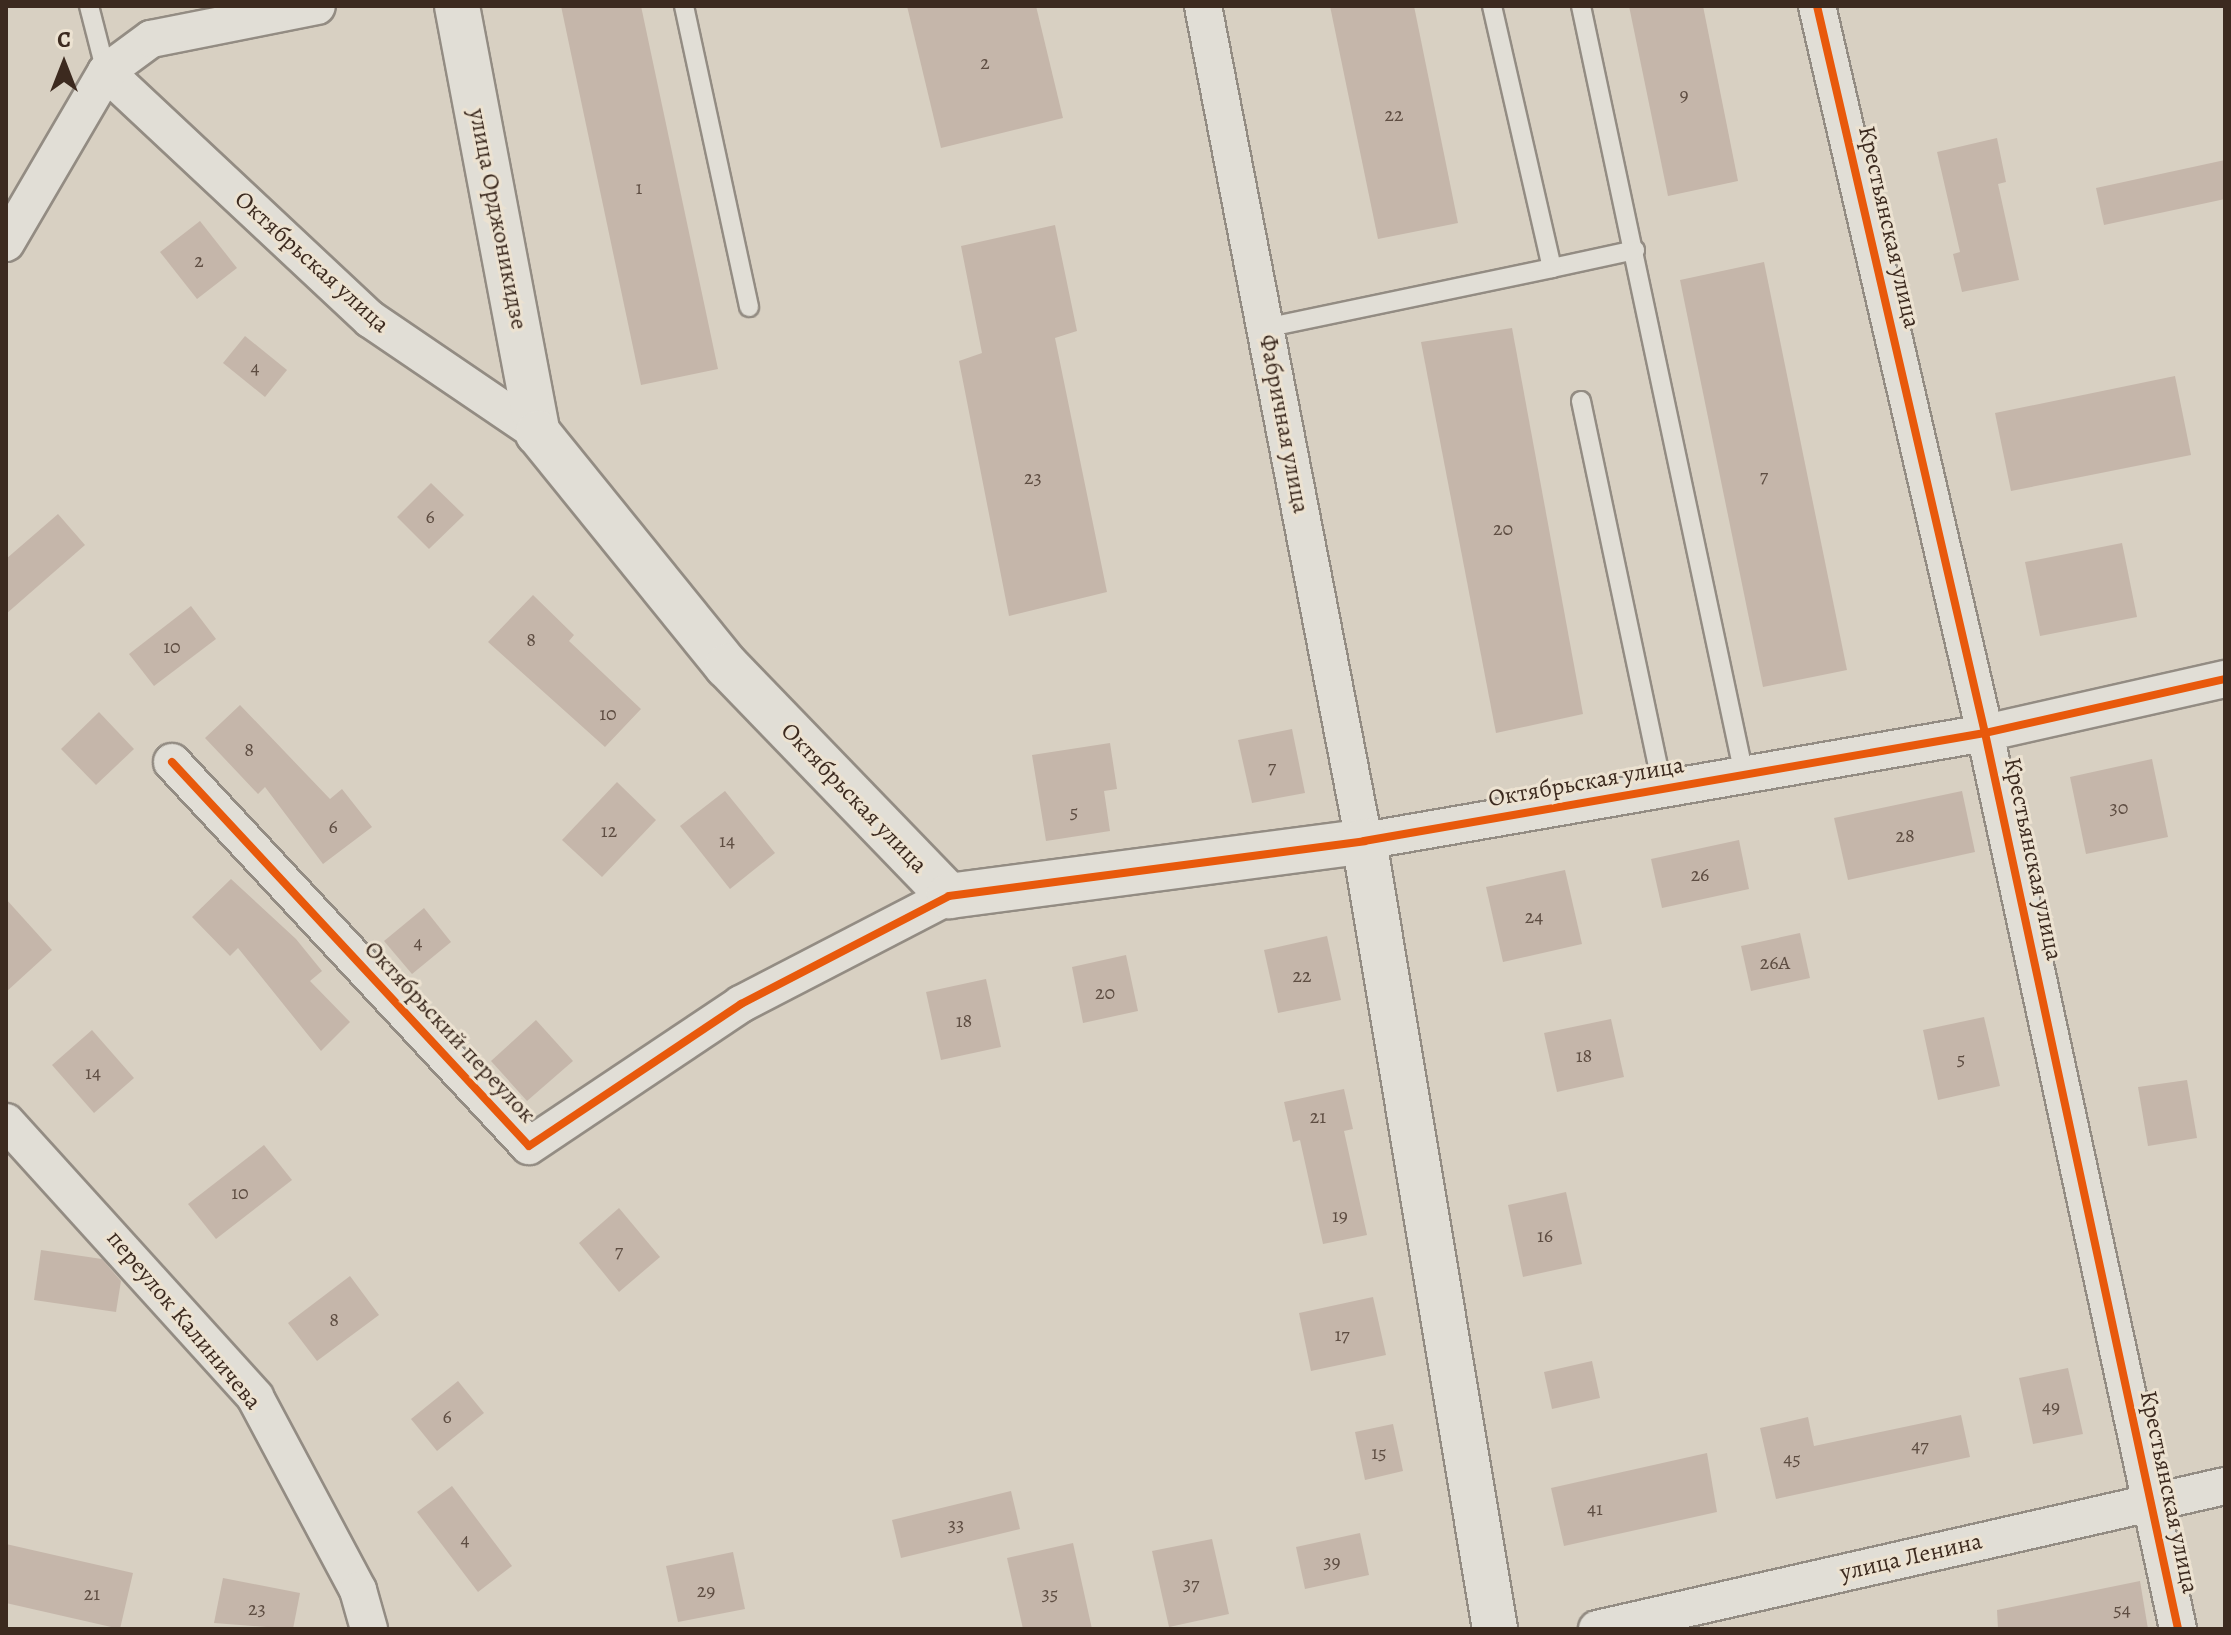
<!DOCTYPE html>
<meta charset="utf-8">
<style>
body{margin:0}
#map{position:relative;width:2231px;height:1635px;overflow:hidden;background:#d8d0c2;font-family:Alegreya,serif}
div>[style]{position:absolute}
.building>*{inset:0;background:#c5b6aa}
.roads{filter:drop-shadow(2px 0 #938c83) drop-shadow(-2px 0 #938c83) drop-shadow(0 2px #938c83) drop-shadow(0 -2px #938c83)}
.service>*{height:18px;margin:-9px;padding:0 9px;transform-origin:9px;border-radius:9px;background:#e1ded6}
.minor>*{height:36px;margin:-18px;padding:0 18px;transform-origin:18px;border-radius:18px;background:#e1ded6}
.tertiary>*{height:44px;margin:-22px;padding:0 22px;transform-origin:22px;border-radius:22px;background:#e1ded6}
.cycleway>*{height:8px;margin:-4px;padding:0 4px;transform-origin:4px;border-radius:4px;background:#e8590c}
span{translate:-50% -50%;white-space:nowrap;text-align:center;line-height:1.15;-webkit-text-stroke:6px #ece2d1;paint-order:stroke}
.number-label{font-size:20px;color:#5e4d42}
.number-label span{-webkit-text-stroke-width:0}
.street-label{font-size:24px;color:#3c2a1f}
.frame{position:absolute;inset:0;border:8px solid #3c2a1f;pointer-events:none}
.north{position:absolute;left:24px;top:24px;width:80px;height:80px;-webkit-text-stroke:6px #ece2d1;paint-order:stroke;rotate:0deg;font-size:22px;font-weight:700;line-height:32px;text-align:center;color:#3c2a1f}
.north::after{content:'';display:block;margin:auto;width:28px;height:36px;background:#3c2a1f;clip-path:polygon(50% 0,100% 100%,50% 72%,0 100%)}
</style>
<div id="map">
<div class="building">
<div style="clip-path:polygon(561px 6px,641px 6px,718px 369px,641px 385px)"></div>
<div style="clip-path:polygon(907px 6px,1036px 6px,1063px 118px,941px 148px)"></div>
<div style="clip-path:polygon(1330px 6px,1414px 6px,1458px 223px,1378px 239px)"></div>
<div style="clip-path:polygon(1629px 6px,1703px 6px,1738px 181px,1668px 196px)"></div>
<div style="clip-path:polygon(1997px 138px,2006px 182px,1998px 184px,2019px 280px,1962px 292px,1953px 254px,1960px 252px,1937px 152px)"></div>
<div style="clip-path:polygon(2225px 160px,2225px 199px,2104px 225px,2096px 188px)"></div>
<div style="clip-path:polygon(200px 221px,237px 268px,197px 299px,160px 252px)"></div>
<div style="clip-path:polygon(1055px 225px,1077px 331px,1055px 338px,1107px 592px,1009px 616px,959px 361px,982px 353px,961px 246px)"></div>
<div style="clip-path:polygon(1764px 262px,1847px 670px,1763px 687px,1680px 280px)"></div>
<div style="clip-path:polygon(1512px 328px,1583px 714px,1496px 733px,1421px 342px)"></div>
<div style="clip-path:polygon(245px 336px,287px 370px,265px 397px,223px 363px)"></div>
<div style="clip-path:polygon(2175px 376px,2191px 455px,2011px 491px,1995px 413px)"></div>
<div style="clip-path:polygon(431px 483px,464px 515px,429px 549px,397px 517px)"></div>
<div style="clip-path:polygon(58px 514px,85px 545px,6px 614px,6px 559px)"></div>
<div style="clip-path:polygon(2122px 543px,2137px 617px,2040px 636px,2025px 562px)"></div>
<div style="clip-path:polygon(533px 595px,574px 635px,569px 641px,641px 709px,605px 747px,488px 642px)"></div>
<div style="clip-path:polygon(191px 606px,216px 639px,154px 686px,129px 654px)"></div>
<div style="clip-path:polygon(240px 705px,330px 799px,342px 789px,372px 827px,323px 864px,265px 787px,258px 794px,205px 738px)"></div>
<div style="clip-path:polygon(99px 712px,134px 749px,96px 785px,61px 749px)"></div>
<div style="clip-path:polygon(1292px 729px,1305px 793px,1252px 803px,1238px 740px)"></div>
<div style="clip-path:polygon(1110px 743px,1117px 789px,1104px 791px,1110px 831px,1046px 841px,1032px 755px)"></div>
<div style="clip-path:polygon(2152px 759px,2168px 837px,2086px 854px,2070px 777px)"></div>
<div style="clip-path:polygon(617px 782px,656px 820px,602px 877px,562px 840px)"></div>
<div style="clip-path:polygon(725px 791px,775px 853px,730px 889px,680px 826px)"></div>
<div style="clip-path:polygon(1962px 791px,1975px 852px,1848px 880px,1834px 818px)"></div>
<div style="clip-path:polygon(1739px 840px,1749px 889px,1662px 908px,1651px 859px)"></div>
<div style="clip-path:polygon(1565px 870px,1582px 944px,1503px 962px,1486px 887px)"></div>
<div style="clip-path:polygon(231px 879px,296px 939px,322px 971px,310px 981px,350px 1022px,321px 1051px,238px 948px,230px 956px,192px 917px)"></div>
<div style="clip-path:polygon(6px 899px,52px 950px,6px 992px)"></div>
<div style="clip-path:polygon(424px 908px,451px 942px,412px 974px,384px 941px)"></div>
<div style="clip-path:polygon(1800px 933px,1810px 978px,1751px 991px,1741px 946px)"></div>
<div style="clip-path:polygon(1327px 936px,1341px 1000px,1278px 1013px,1264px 950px)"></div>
<div style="clip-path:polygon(1126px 955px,1138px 1011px,1083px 1023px,1072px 967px)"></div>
<div style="clip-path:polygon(986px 979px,1001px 1047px,941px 1060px,926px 992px)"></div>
<div style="clip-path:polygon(1984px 1017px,2000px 1086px,1938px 1100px,1923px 1030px)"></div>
<div style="clip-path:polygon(1611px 1019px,1624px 1077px,1557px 1092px,1544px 1033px)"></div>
<div style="clip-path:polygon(536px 1020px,573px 1061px,527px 1101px,491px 1061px)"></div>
<div style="clip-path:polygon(92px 1030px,134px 1078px,94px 1113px,52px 1065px)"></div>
<div style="clip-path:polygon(2187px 1080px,2197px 1138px,2148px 1146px,2138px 1087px)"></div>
<div style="clip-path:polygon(1344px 1089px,1353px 1129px,1344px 1131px,1367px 1235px,1323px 1244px,1300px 1140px,1293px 1142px,1284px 1102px)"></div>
<div style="clip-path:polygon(264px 1145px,292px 1180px,216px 1239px,188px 1204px)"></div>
<div style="clip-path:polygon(1566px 1192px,1582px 1264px,1523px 1277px,1508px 1205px)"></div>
<div style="clip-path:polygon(619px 1208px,660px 1257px,619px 1292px,579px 1243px)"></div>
<div style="clip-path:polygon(41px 1250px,102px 1259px,121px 1281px,116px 1312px,34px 1300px)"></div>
<div style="clip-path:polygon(350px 1276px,379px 1315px,317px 1361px,288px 1323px)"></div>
<div style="clip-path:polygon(1373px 1297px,1386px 1355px,1311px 1371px,1299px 1313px)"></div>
<div style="clip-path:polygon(1592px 1361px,1600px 1398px,1552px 1409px,1544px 1372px)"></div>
<div style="clip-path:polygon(2068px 1368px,2083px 1434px,2033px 1444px,2019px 1378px)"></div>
<div style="clip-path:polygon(458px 1381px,484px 1413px,437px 1451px,411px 1419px)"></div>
<div style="clip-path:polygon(1961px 1415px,1970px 1457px,1776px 1499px,1760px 1428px,1808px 1417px,1814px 1446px)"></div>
<div style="clip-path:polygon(1393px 1424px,1403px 1471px,1365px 1480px,1355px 1432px)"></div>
<div style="clip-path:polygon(1707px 1453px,1717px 1512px,1564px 1546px,1551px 1488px)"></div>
<div style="clip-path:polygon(452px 1486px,512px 1566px,478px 1592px,417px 1512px)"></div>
<div style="clip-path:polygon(1011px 1491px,1020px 1529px,901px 1558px,892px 1520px)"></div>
<div style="clip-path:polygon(1360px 1533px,1369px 1575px,1305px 1589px,1296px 1547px)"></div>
<div style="clip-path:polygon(1212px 1539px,1229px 1614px,1169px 1627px,1152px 1551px)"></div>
<div style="clip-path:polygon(1073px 1543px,1092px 1629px,1023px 1629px,1007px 1558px)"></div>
<div style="clip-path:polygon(6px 1544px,133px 1573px,120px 1629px,6px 1603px)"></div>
<div style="clip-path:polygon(733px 1552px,745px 1609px,678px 1622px,666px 1566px)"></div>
<div style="clip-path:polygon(223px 1578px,300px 1593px,293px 1629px,214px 1623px)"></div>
<div style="clip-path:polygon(2140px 1581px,2148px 1629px,1998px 1629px,1997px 1610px)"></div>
</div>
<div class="roads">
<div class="service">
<div style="left:89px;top:6px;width:68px;rotate:75.6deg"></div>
<div style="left:684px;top:6px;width:308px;rotate:77.8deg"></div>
<div style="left:1581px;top:6px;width:786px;rotate:78.03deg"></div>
<div style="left:1552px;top:268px;width:85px;rotate:-12.2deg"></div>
<div style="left:1265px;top:328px;width:293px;rotate:-11.8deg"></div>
<div style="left:1552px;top:268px;width:269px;rotate:-102.9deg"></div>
<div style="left:1581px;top:401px;width:397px;rotate:78.1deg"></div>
</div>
<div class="minor">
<div style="left:1203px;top:6px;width:850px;rotate:79.09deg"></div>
<div style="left:1364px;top:841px;width:630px;rotate:-9.87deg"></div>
<div style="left:1985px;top:733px;width:246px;rotate:-12.7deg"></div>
<div style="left:1817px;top:6px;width:746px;rotate:76.99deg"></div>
<div style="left:1985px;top:733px;width:917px;rotate:77.84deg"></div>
<div style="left:106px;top:72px;width:362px;rotate:43.1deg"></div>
<div style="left:370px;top:319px;width:203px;rotate:34.2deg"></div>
<div style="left:6px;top:243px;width:198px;rotate:-59.7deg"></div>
<div style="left:106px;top:72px;width:56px;rotate:-36.3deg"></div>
<div style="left:151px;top:39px;width:169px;rotate:-11.2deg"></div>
<div style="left:172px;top:762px;width:524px;rotate:47.09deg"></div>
<div style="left:529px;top:1146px;width:255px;rotate:-33.8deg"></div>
<div style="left:741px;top:1004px;width:234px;rotate:-27.4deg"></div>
<div style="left:6px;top:1122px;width:371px;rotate:47.8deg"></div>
<div style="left:255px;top:1397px;width:219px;rotate:61.9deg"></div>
<div style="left:358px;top:1590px;width:41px;rotate:74.2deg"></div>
<div style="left:1597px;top:1629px;width:644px;rotate:-12.83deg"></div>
</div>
<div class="tertiary">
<div style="left:457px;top:6px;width:435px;rotate:79.3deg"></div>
<div style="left:538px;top:433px;width:300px;rotate:51deg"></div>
<div style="left:727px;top:666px;width:320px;rotate:46deg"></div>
<div style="left:949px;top:896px;width:419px;rotate:-7.5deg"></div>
<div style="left:1364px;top:841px;width:799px;rotate:80.56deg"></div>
</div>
</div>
<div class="cycleway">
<div style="left:1817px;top:6px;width:746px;rotate:76.99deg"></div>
<div style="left:1985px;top:733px;width:917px;rotate:77.84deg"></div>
<div style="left:172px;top:762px;width:524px;rotate:47.09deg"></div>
<div style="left:529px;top:1146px;width:255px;rotate:-33.8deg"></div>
<div style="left:741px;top:1004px;width:234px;rotate:-27.4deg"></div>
<div style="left:949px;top:896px;width:419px;rotate:-7.5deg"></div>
<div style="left:1364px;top:841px;width:630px;rotate:-9.87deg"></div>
<div style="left:1985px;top:733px;width:246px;rotate:-12.7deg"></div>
</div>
<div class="number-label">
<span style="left:985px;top:62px">2</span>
<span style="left:1684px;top:94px">9</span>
<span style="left:1394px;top:114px">22</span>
<span style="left:639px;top:187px">1</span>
<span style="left:199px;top:260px">2</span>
<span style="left:255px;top:367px">4</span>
<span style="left:1764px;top:475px">7</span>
<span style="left:1033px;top:477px">23</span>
<span style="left:430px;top:516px">6</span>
<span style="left:1503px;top:528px">20</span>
<span style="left:531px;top:639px">8</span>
<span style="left:172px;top:646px">10</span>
<span style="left:608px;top:713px">10</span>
<span style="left:249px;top:749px">8</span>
<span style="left:1272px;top:766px">7</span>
<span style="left:2119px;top:807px">30</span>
<span style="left:1074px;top:811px">5</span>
<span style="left:333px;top:826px">6</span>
<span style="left:609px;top:830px">12</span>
<span style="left:1905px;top:835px">28</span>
<span style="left:727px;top:840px">14</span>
<span style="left:1700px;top:874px">26</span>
<span style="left:1534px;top:916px">24</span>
<span style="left:418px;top:942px">4</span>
<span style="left:1775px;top:962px">26А</span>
<span style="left:1302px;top:975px">22</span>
<span style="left:1105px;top:992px">20</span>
<span style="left:964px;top:1020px">18</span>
<span style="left:1584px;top:1055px">18</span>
<span style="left:1961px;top:1058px">5</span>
<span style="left:93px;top:1072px">14</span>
<span style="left:1318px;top:1116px">21</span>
<span style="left:240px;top:1192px">10</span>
<span style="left:1340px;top:1215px">19</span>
<span style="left:1545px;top:1235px">16</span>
<span style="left:619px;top:1250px">7</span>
<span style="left:334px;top:1319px">8</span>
<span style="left:1342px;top:1334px">17</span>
<span style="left:2051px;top:1406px">49</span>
<span style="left:447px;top:1416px">6</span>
<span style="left:1920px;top:1445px">47</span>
<span style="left:1379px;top:1452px">15</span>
<span style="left:1792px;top:1458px">45</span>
<span style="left:1595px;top:1508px">41</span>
<span style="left:956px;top:1524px">33</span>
<span style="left:465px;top:1539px">4</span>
<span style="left:1332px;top:1561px">39</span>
<span style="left:1191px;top:1583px">37</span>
<span style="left:706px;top:1590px">29</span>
<span style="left:92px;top:1593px">21</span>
<span style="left:1050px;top:1593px">35</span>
<span style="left:257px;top:1608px">23</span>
<span style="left:2122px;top:1609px">54</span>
</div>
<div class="street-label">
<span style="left:498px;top:219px;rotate:79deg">улица Орджоникидзе</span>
<span style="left:1889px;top:227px;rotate:77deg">Крестьянская улица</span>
<span style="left:312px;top:262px;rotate:42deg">Октябрьская улица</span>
<span style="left:1284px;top:424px;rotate:79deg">Фабричная улица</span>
<span style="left:1586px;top:782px;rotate:-10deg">Октябрьская улица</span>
<span style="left:854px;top:798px;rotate:46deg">Октябрьская улица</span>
<span style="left:2033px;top:859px;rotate:78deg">Крестьянская улица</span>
<span style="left:450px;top:1032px;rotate:47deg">Октябрьский переулок</span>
<span style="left:184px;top:1320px;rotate:50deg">переулок Калиничева</span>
<span style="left:2169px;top:1492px;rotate:78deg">Крестьянская улица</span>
<span style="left:1911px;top:1557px;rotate:-13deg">улица Ленина</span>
</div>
<div class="frame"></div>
<div class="north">С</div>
</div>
